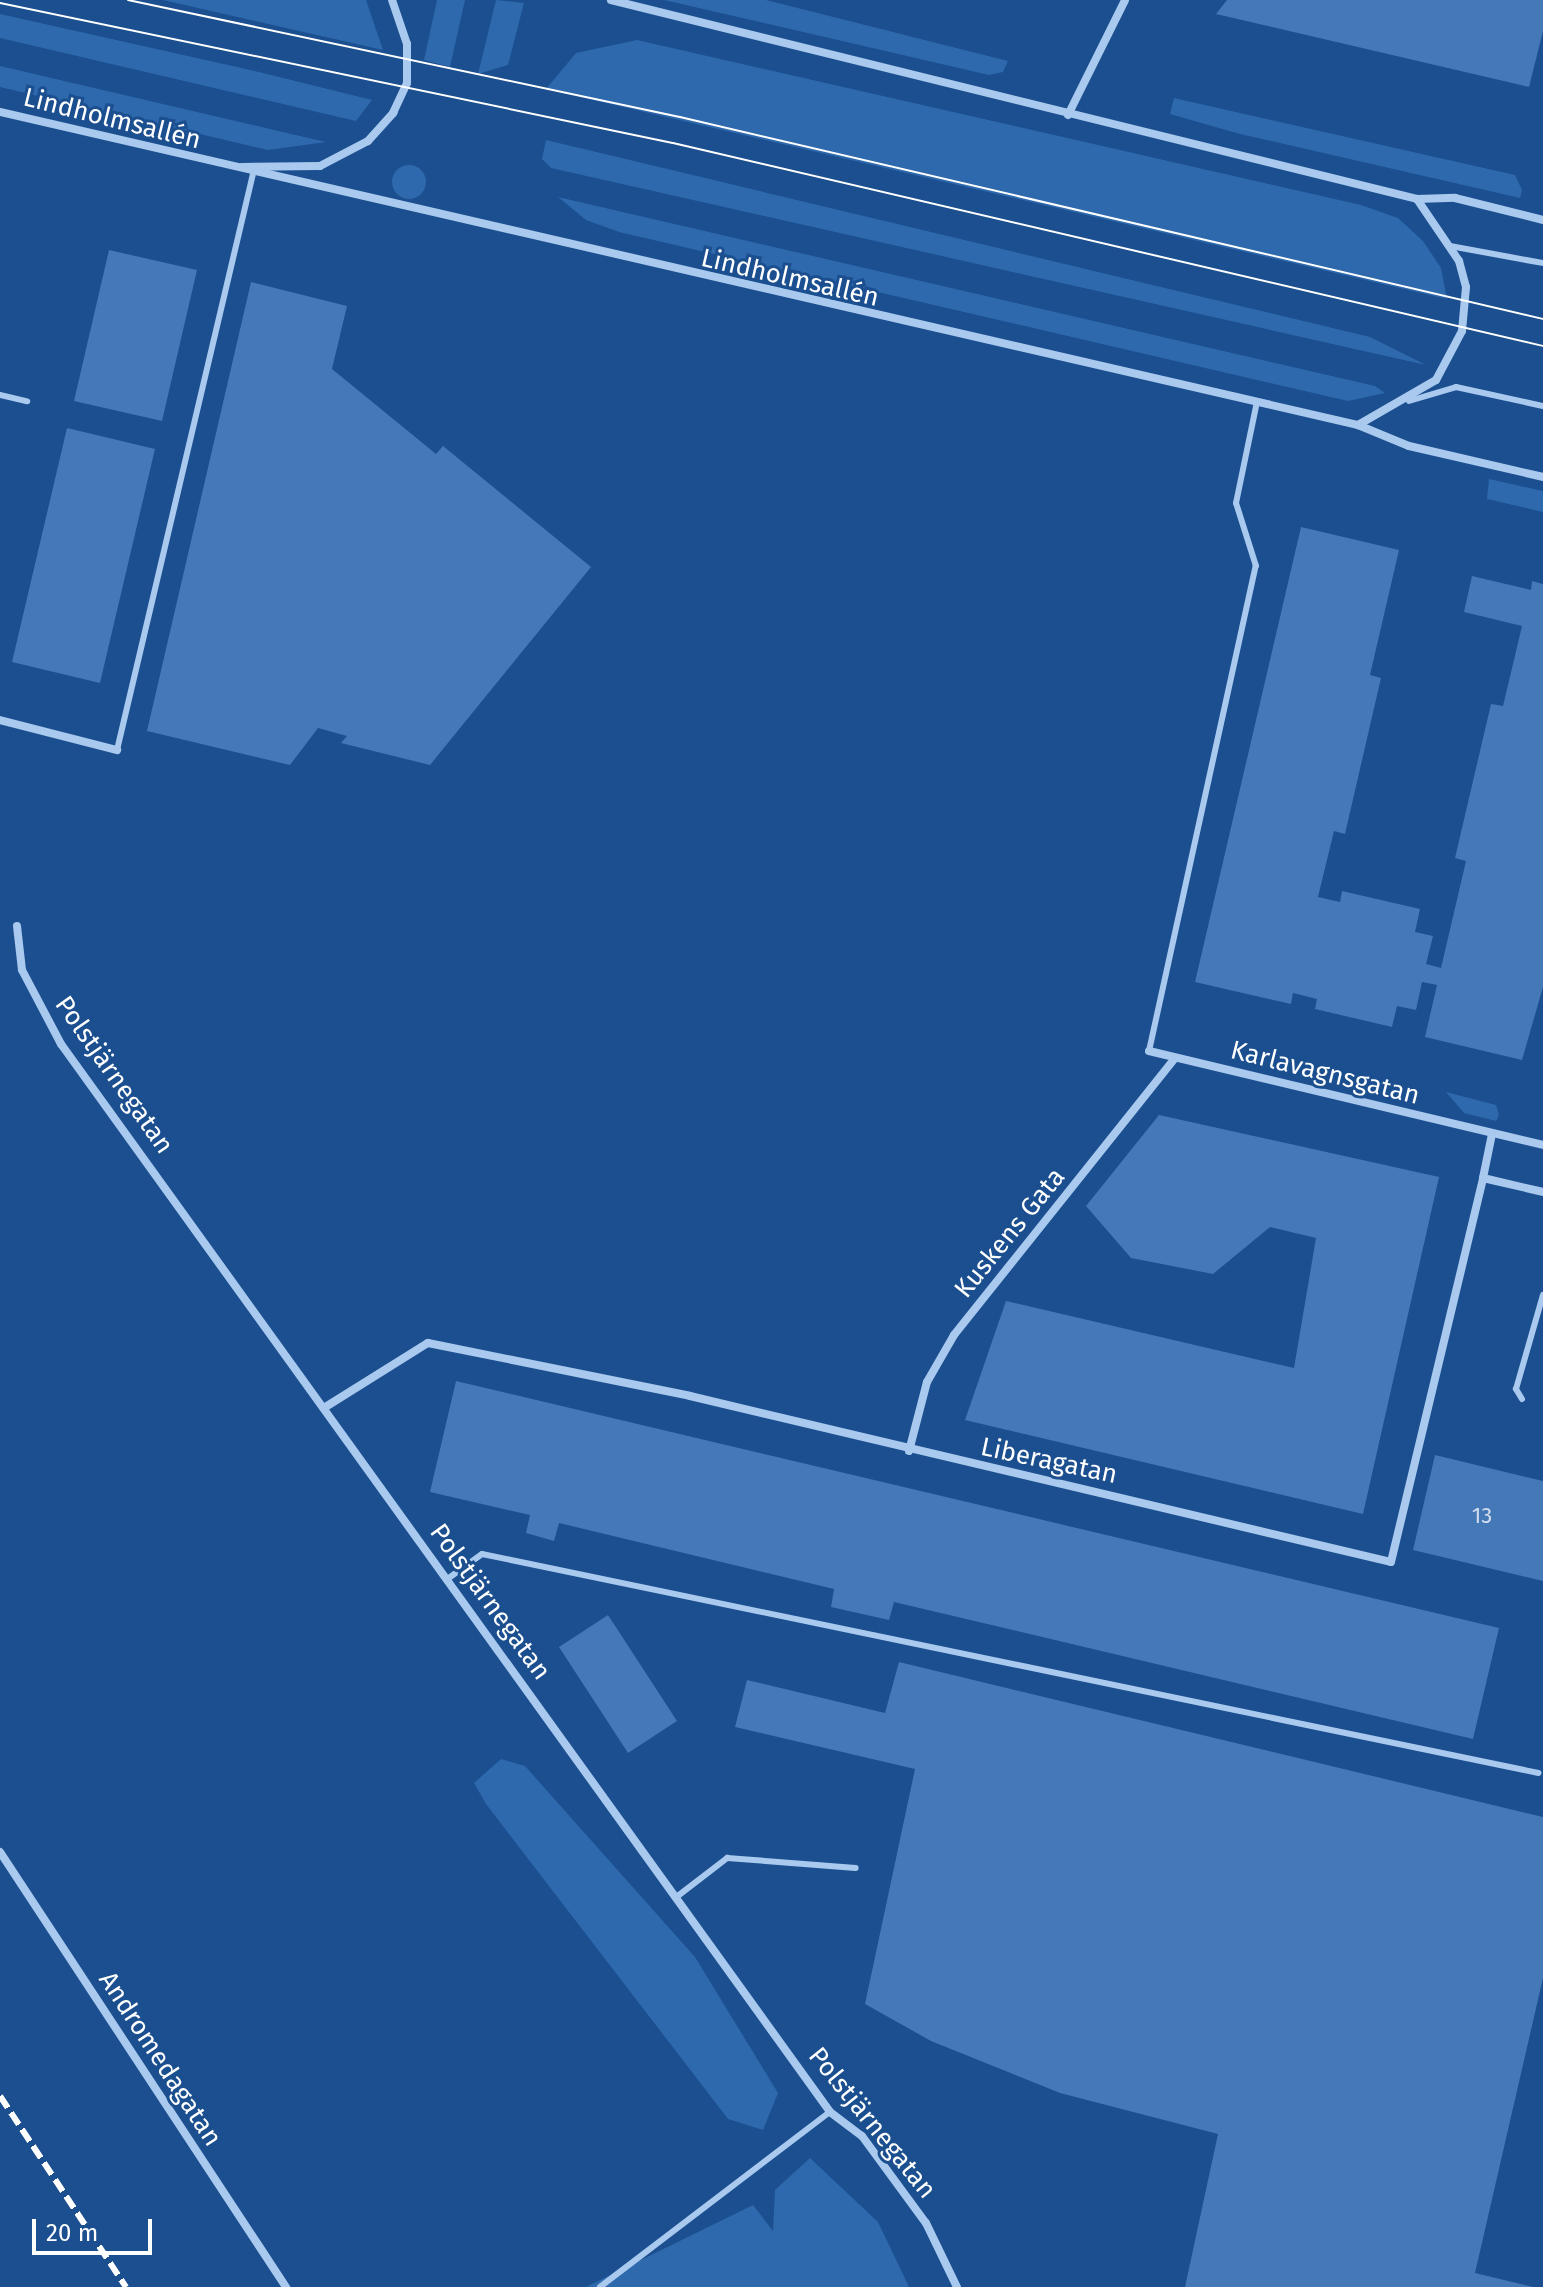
<!DOCTYPE html>
<meta charset="utf-8">
<style>
body{margin:0}
#map{position:relative;width:1543px;height:2287px;overflow:hidden;background:#1b4f8f;font-family:"Fira Sans",sans-serif}
div>[style]{position:absolute}
.green>*{inset:0;background:#2e69ad}
.round{border-radius:50%}
.building>*{inset:0;background:#4478b7}
.service>*{height:6px;margin:-3px;padding:0 3px;transform-origin:3px;border-radius:3px;background:#a9c9ee}
.minor>*{height:8px;margin:-4px;padding:0 4px;transform-origin:4px;border-radius:4px;background:#a9c9ee}
.tram>*{height:2px;margin:-1px;padding:0 1px;transform-origin:1px;border-radius:1px;background:#fff}
.rail>*{height:6px;margin-top:-3px;transform-origin:0;background:repeating-linear-gradient(90deg,#fff 0 14px,transparent 0 20px)}
span{translate:-50% -50%;white-space:nowrap;text-align:center;line-height:1.15;-webkit-text-stroke:6px #1b4f8f;paint-order:stroke}
.number-label{font-size:22px;color:#d0dded}
.number-label span{-webkit-text-stroke-width:0}
.street-label{font-size:26px;color:#fff}
.scale{position:absolute;left:32px;top:2219px;width:120px;height:36px;box-sizing:border-box;border:4px solid #fff;border-top:0;padding-left:10px;font-size:24px;line-height:28px;white-space:nowrap;color:#fff;-webkit-text-stroke:6px #1b4f8f;paint-order:stroke}
</style>
<div id="map">
<div class="green">
<div style="clip-path:polygon(163px 0,366px 0,383px 50px)"></div>
<div style="clip-path:polygon(437px 0,465px 0,450px 67px,424px 60px)"></div>
<div style="clip-path:polygon(496px 0,524px 3px,508px 65px,478px 74px)"></div>
<div style="clip-path:polygon(664px 0,766px 0,1008px 61px,1003px 72px,989px 75px)"></div>
<div style="clip-path:polygon(0 14px,259px 72px,372px 100px,356px 121px,0 38px)"></div>
<div style="clip-path:polygon(637px 40px,1361px 205px,1398px 218px,1423px 241px,1441px 268px,1447px 299px,546px 89px,576px 53px)"></div>
<div style="clip-path:polygon(0 66px,274px 130px,326px 142px,268px 150px,0 87px)"></div>
<div style="clip-path:polygon(1174px 98px,1515px 175px,1522px 190px,1520px 198px,1240px 134px,1170px 114px)"></div>
<div style="clip-path:polygon(546px 140px,1370px 337px,1426px 365px,551px 168px,542px 159px)"></div>
<div class="round" style="left:392px;top:165px;width:34px;height:34px"></div>
<div style="clip-path:polygon(558px 197px,1375px 386px,1385px 393px,1348px 401px,619px 232px,586px 220px)"></div>
<div style="clip-path:polygon(1489px 479px,1543px 491px,1543px 512px,1487px 499px)"></div>
<div style="clip-path:polygon(1446px 1092px,1496px 1105px,1499px 1115px,1496px 1121px,1464px 1113px)"></div>
<div style="clip-path:polygon(501px 1759px,525px 1766px,695px 1957px,778px 2093px,763px 2130px,728px 2119px,486px 1804px,474px 1783px)"></div>
<div style="clip-path:polygon(810px 2158px,878px 2222px,909px 2287px,586px 2287px,753px 2205px,773px 2231px,775px 2190px)"></div>
</div>
<div class="building">
<div style="clip-path:polygon(1227px 0,1543px 0,1543px 31px,1529px 87px,1216px 14px)"></div>
<div style="clip-path:polygon(109px 250px,197px 270px,162px 421px,74px 401px)"></div>
<div style="clip-path:polygon(251px 282px,347px 306px,332px 369px,436px 454px,443px 446px,591px 567px,430px 765px,341px 743px,347px 736px,318px 728px,290px 765px,147px 731px)"></div>
<div style="clip-path:polygon(67px 428px,155px 449px,100px 683px,12px 662px)"></div>
<div style="clip-path:polygon(1301px 527px,1399px 550px,1370px 675px,1381px 678px,1345px 834px,1334px 831px,1318px 897px,1340px 902px,1342px 891px,1420px 909px,1415px 932px,1433px 936px,1426px 964px,1441px 968px,1466px 861px,1455px 858px,1491px 704px,1503px 706px,1522px 626px,1464px 612px,1472px 576px,1531px 590px,1532px 581px,1543px 584px,1543px 987px,1522px 1060px,1425px 1037px,1437px 985px,1422px 982px,1416px 1010px,1397px 1006px,1392px 1027px,1315px 1009px,1317px 999px,1293px 993px,1291px 1004px,1195px 982px)"></div>
<div style="clip-path:polygon(1159px 1115px,1439px 1177px,1363px 1514px,965px 1420px,1006px 1301px,1294px 1368px,1316px 1238px,1270px 1227px,1213px 1274px,1131px 1258px,1086px 1206px)"></div>
<div style="clip-path:polygon(456px 1381px,1499px 1628px,1473px 1739px,894px 1602px,889px 1620px,831px 1607px,834px 1589px,559px 1523px,554px 1541px,526px 1533px,530px 1515px,430px 1492px)"></div>
<div style="clip-path:polygon(1435px 1455px,1543px 1481px,1543px 1581px,1413px 1550px)"></div>
<div style="clip-path:polygon(608px 1615px,677px 1721px,628px 1753px,559px 1647px)"></div>
<div style="clip-path:polygon(899px 1662px,1543px 1817px,1543px 1978px,1475px 2273px,1533px 2287px,1185px 2287px,1218px 2134px,1060px 2093px,931px 2041px,865px 2004px,915px 1769px,735px 1727px,747px 1680px,885px 1713px)"></div>
</div>
<div class="service">
<div style="left:1450px;top:246px;width:95px;rotate:10.4deg"></div>
<div style="left:0;top:395px;width:28px;rotate:13deg"></div>
<div style="left:1409px;top:401px;width:49px;rotate:-16.6deg"></div>
<div style="left:1456px;top:387px;width:89px;rotate:12.3deg"></div>
<div style="left:117px;top:750px;width:592px;rotate:-76.72deg"></div>
<div style="left:1149px;top:1051px;width:497px;rotate:-77.6deg"></div>
<div style="left:1256px;top:566px;width:66px;rotate:-107.6deg"></div>
<div style="left:1236px;top:503px;width:99px;rotate:-78.3deg"></div>
<div style="left:1522px;top:1399px;width:12px;rotate:-121deg"></div>
<div style="left:1516px;top:1389px;width:98px;rotate:-74deg"></div>
<div style="left:446px;top:1580px;width:44px;rotate:-35.8deg"></div>
<div style="left:482px;top:1554px;width:1079px;rotate:11.71deg"></div>
<div style="left:679px;top:1895px;width:61px;rotate:-37.6deg"></div>
<div style="left:727px;top:1858px;width:129px;rotate:4.4deg"></div>
<div style="left:600px;top:2287px;width:289px;rotate:-37.3deg"></div>
</div>
<div class="minor">
<div style="left:611px;top:0;width:830px;rotate:13.87deg"></div>
<div style="left:1417px;top:199px;width:38px;rotate:-2deg"></div>
<div style="left:1455px;top:198px;width:91px;rotate:14deg"></div>
<div style="left:0;top:112px;width:1394px;rotate:12.98deg"></div>
<div style="left:1358px;top:425px;width:55px;rotate:22.4deg"></div>
<div style="left:1409px;top:446px;width:138px;rotate:13deg"></div>
<div style="left:1068px;top:115px;width:128px;rotate:-63.6deg"></div>
<div style="left:242px;top:167px;width:78px;rotate:-0.7deg"></div>
<div style="left:320px;top:166px;width:54px;rotate:-27.5deg"></div>
<div style="left:368px;top:141px;width:38px;rotate:-48deg"></div>
<div style="left:393px;top:113px;width:33px;rotate:-65deg"></div>
<div style="left:407px;top:83px;width:39px;rotate:-90deg"></div>
<div style="left:407px;top:44px;width:46px;rotate:-108.8deg"></div>
<div style="left:1358px;top:425px;width:90px;rotate:-30deg"></div>
<div style="left:1436px;top:380px;width:55px;rotate:-62deg"></div>
<div style="left:1462px;top:331px;width:44px;rotate:-84.8deg"></div>
<div style="left:1466px;top:287px;width:27px;rotate:-105deg"></div>
<div style="left:1459px;top:261px;width:75px;rotate:-124.1deg"></div>
<div style="left:0;top:720px;width:121px;rotate:14.4deg"></div>
<div style="left:17px;top:926px;width:44px;rotate:83.5deg"></div>
<div style="left:22px;top:970px;width:84px;rotate:62.2deg"></div>
<div style="left:61px;top:1044px;width:1316px;rotate:54.24deg"></div>
<div style="left:830px;top:2112px;width:40px;rotate:37deg"></div>
<div style="left:862px;top:2136px;width:108px;rotate:53.7deg"></div>
<div style="left:926px;top:2223px;width:71px;rotate:64.2deg"></div>
<div style="left:1149px;top:1051px;width:405px;rotate:13.4deg"></div>
<div style="left:1492px;top:1134px;width:45px;rotate:101.6deg"></div>
<div style="left:1483px;top:1178px;width:62px;rotate:13.1deg"></div>
<div style="left:327px;top:1406px;width:119px;rotate:-32deg"></div>
<div style="left:428px;top:1343px;width:267px;rotate:11.4deg"></div>
<div style="left:690px;top:1396px;width:720px;rotate:13.32deg"></div>
<div style="left:1391px;top:1562px;width:395px;rotate:-76.5deg"></div>
<div style="left:909px;top:1451px;width:71px;rotate:-75.4deg"></div>
<div style="left:927px;top:1382px;width:54px;rotate:-60.1deg"></div>
<div style="left:954px;top:1335px;width:354px;rotate:-51.4deg"></div>
<div style="left:0;top:1852px;width:521px;rotate:56.68deg"></div>
</div>
<div class="tram">
<div style="left:128px;top:0;width:564px;rotate:11.97deg"></div>
<div style="left:680px;top:117px;width:886px;rotate:13.17deg"></div>
<div style="left:0;top:3px;width:687px;rotate:11.75deg"></div>
<div style="left:673px;top:143px;width:893px;rotate:13.13deg"></div>
</div>
<div class="rail">
<div style="left:0;top:2096px;width:229px;rotate:56.6deg"></div>
</div>
<div class="number-label">
<span style="left:1482px;top:1516px">13</span>
</div>
<div class="street-label">
<span style="left:112px;top:119px;rotate:14deg">Lindholmsallén</span>
<span style="left:790px;top:278px;rotate:13deg">Lindholmsallén</span>
<span style="left:1325px;top:1073px;rotate:14deg">Karlavagnsgatan</span>
<span style="left:114px;top:1075px;rotate:55deg">Polstjärnegatan</span>
<span style="left:1010px;top:1233px;rotate:-51deg">Kuskens Gata</span>
<span style="left:1049px;top:1461px;rotate:12deg">Liberagatan</span>
<span style="left:490px;top:1602px;rotate:54deg">Polstjärnegatan</span>
<span style="left:160px;top:2059px;rotate:57deg">Andromedagatan</span>
<span style="left:872px;top:2123px;rotate:51deg">Polstjärnegatan</span>
</div>
<div class="scale">20 m</div>
</div>
